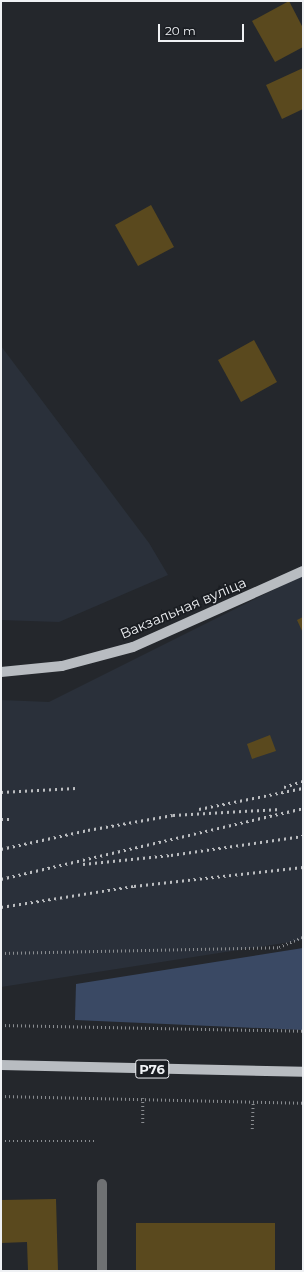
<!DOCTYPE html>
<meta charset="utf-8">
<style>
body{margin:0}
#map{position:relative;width:304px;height:1272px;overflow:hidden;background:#24272c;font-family:Montserrat,sans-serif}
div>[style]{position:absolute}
.built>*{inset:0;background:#2a303a}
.green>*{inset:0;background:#3a4964}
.building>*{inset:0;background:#5a491e}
.path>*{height:2.5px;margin-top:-1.25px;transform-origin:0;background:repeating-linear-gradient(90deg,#898c90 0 1px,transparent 0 4px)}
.minor>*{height:10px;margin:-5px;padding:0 5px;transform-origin:5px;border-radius:5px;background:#6f7173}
.major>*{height:10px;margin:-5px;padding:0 5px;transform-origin:5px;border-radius:5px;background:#b8bcc1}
.rail>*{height:3px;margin-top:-1.5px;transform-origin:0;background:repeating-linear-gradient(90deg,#bbbdc0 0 2px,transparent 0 6px)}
span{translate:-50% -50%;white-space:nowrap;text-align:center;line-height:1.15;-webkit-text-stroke:3.5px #1a1d22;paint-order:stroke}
.shield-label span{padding:1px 3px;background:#1a1d22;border:1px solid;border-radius:3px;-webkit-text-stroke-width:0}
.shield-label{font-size:13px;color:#eff1f4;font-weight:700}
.street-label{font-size:14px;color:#eff1f4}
.frame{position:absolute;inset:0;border:2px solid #eff1f4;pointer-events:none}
.scale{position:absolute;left:158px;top:24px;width:86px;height:18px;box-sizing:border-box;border:2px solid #eff1f4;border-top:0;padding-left:5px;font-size:12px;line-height:14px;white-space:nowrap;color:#eff1f4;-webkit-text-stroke:3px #1a1d22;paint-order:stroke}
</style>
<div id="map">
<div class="built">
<div style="clip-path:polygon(1px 346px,149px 543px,168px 575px,59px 622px,1px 620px)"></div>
<div style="clip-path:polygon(303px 575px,303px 940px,1px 987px,1px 700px,49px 702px)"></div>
</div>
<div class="green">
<div style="clip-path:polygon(303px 948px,303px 1030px,75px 1020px,76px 984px)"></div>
</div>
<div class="building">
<div style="clip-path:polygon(289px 1px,303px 28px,303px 47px,275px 62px,252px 21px)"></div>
<div style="clip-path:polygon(303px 68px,303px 109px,282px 119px,266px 85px)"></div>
<div style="clip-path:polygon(151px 205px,174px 247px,138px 266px,115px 225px)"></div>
<div style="clip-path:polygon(254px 340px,277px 382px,241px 402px,218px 360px)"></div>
<div style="clip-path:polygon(303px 617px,303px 633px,297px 620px)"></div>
<div style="clip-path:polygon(270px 735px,276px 751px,252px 759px,247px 744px)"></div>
<div style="clip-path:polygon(56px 1199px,58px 1271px,28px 1271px,27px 1242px,1px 1243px,1px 1200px)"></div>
<div style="clip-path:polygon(136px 1223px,275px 1223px,275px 1271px,136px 1271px)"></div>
</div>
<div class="path">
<div style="left:1px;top:953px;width:278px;rotate:-1.2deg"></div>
<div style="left:279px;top:947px;width:26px;rotate:-23deg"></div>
<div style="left:1px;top:1025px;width:302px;rotate:1.1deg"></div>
<div style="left:1px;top:1096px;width:302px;rotate:1.3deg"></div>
<div style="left:143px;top:1098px;width:27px;rotate:90deg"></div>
<div style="left:252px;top:1129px;width:27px;rotate:-88deg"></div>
<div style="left:1px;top:1141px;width:93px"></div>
</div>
<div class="minor">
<div style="left:102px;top:1271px;width:87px;rotate:-90deg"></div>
</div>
<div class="major">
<div style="left:1px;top:672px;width:61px;rotate:-5.6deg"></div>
<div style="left:62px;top:666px;width:73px;rotate:-15deg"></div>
<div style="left:133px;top:647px;width:186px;rotate:-24.1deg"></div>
<div style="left:1px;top:1065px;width:302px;rotate:1.3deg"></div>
</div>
<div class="rail">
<div style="left:284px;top:787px;width:20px;rotate:-18deg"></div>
<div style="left:1px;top:792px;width:75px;rotate:-3.1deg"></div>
<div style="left:199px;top:809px;width:106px;rotate:-11.4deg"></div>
<div style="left:1px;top:819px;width:10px"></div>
<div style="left:1px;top:849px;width:89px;rotate:-12.3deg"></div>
<div style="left:88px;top:830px;width:86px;rotate:-10deg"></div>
<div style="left:173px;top:815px;width:108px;rotate:-3.2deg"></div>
<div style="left:83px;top:864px;width:88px;rotate:-5.8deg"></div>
<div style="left:171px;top:855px;width:133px;rotate:-8.2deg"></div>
<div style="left:1px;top:879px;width:310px;rotate:-13.2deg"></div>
<div style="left:1px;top:907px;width:135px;rotate:-9deg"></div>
<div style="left:134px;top:886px;width:170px;rotate:-6.4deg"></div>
</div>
<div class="shield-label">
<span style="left:152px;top:1069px">Р76</span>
</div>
<div class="street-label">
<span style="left:183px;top:608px;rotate:-23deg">Вакзальная вуліца</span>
</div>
<div class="frame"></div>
<div class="scale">20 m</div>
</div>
